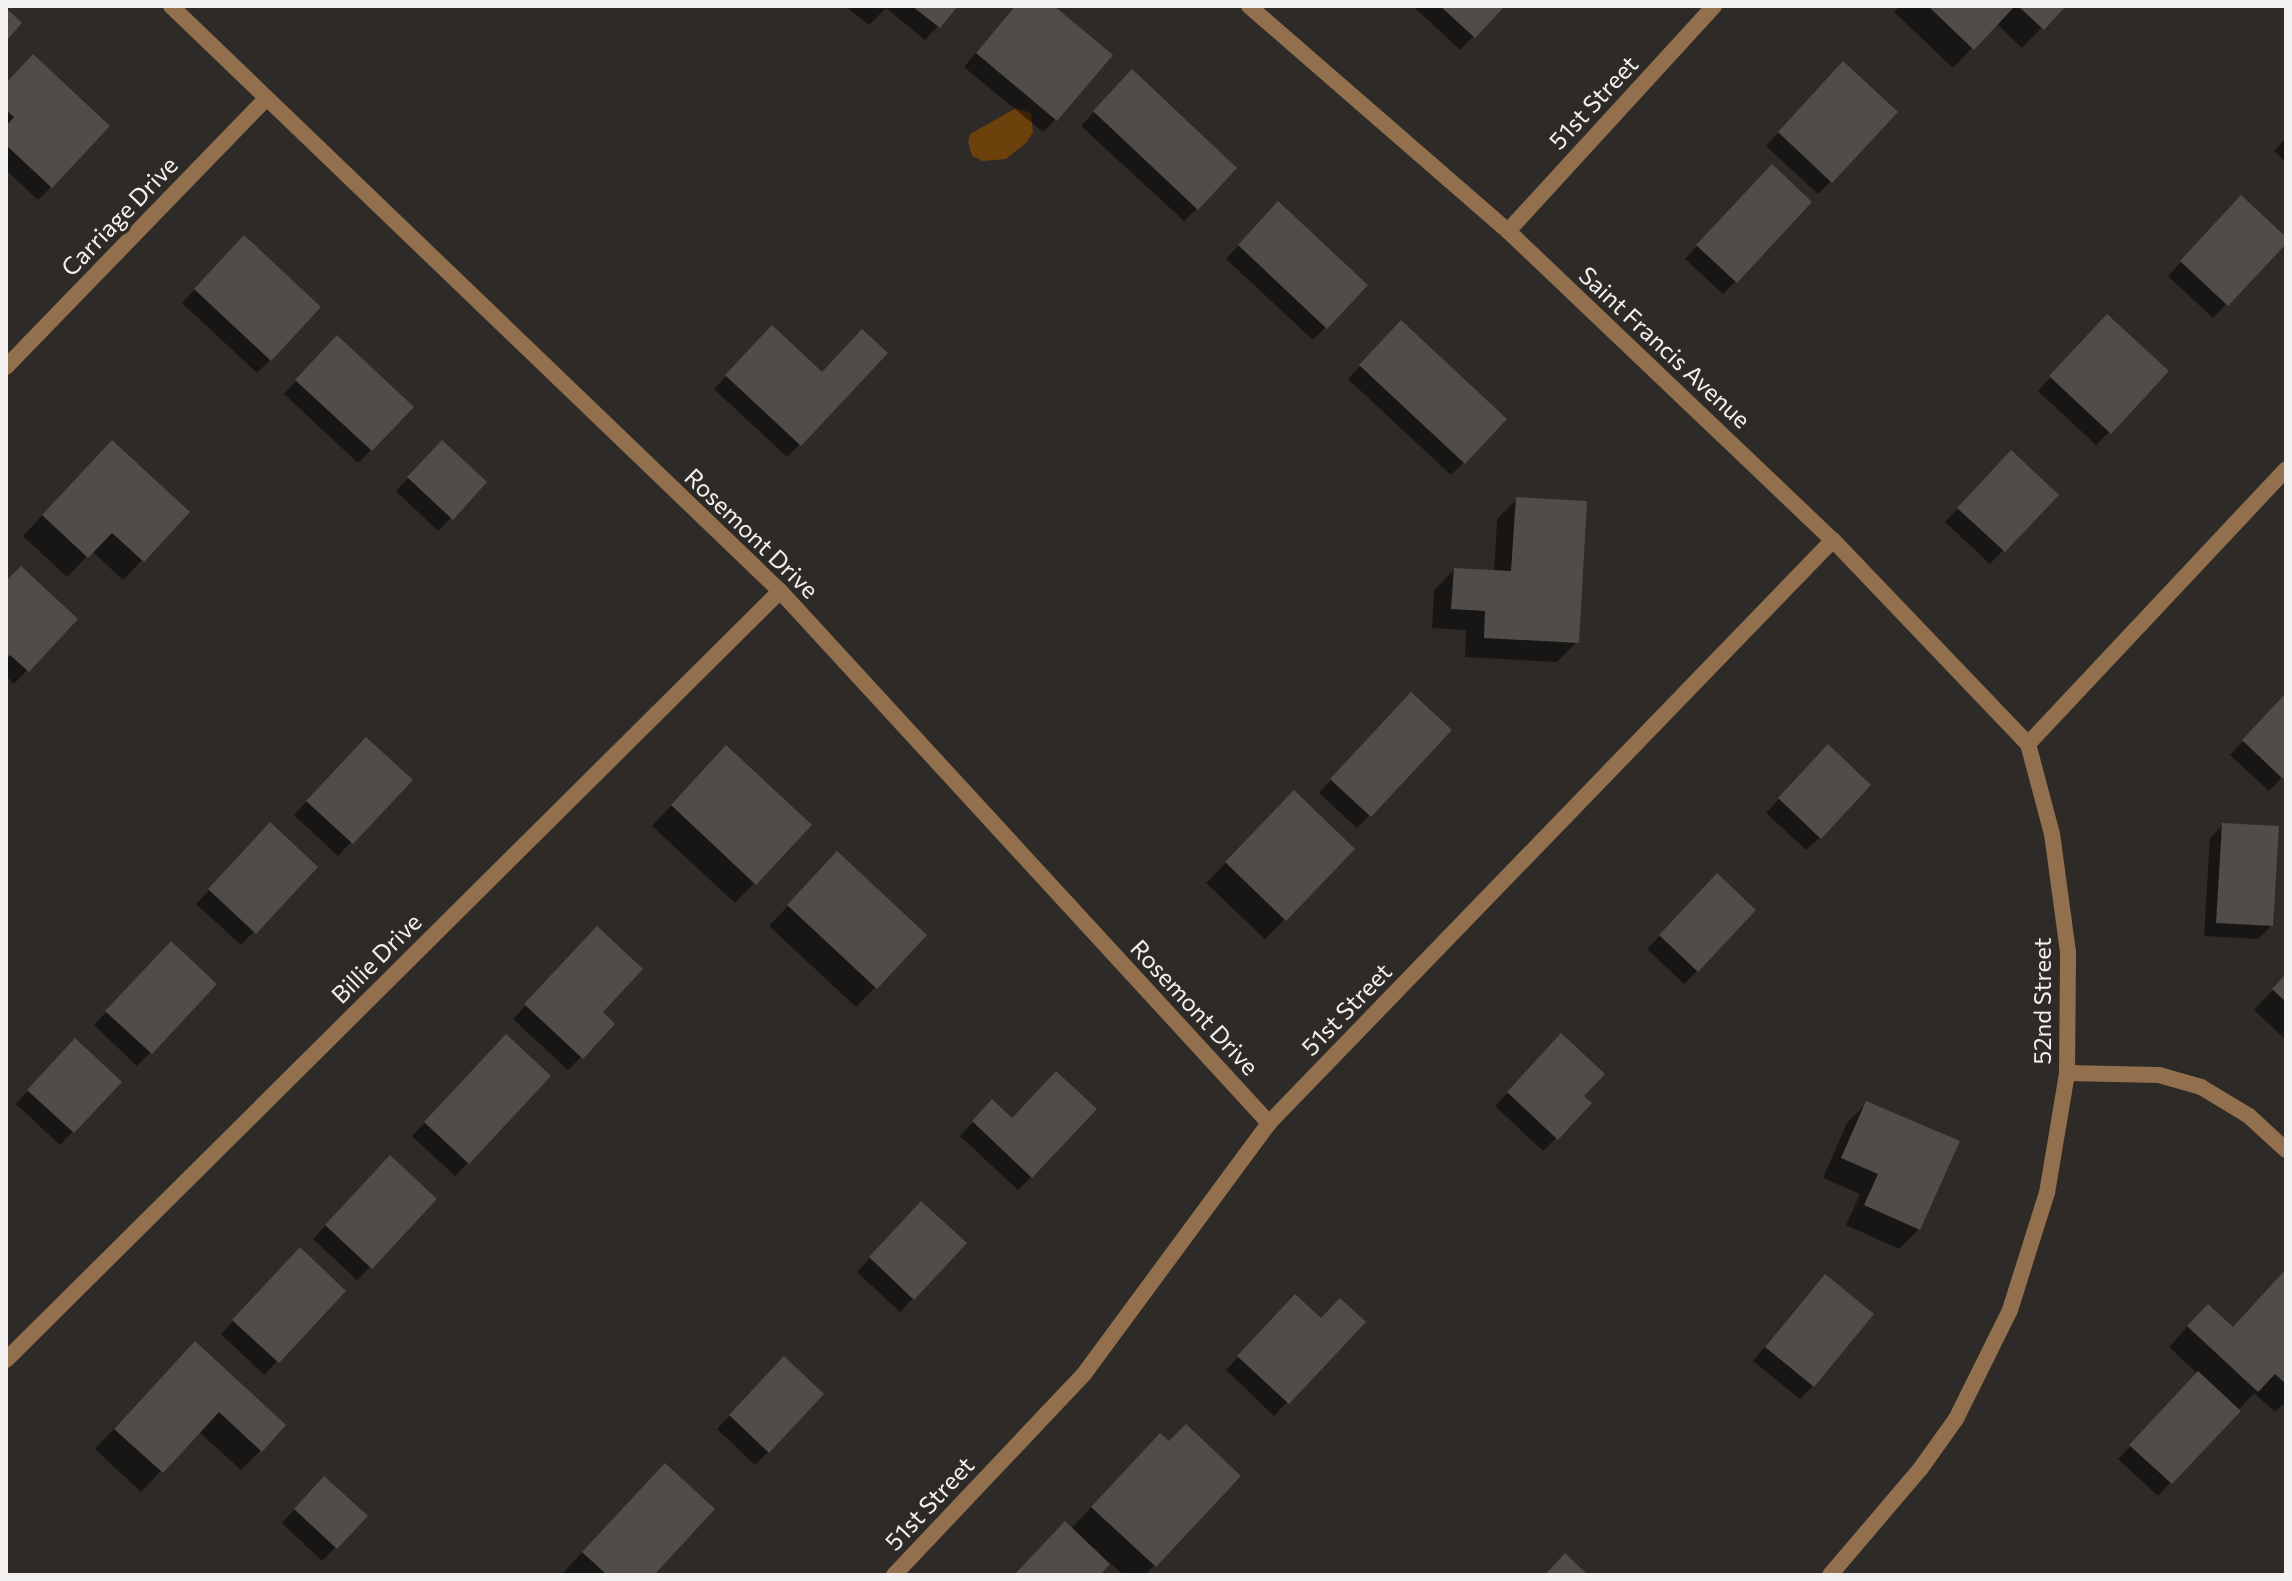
<!DOCTYPE html>
<style>
body{margin:0}
#map{position:relative;width:2292px;height:1581px;overflow:hidden;background:#2d2a27;font-family:Commissioner,sans-serif}
div>[style]{position:absolute}
.water>*{inset:0;background:#6c410b}
.shadow>*{inset:0;background:#0007}
.building>*{inset:0;background:#4f4c49}
.street>*{height:16px;margin:-8px;padding:0 8px;transform-origin:8px;border-radius:8px;background:#92704d}
span{translate:-50% -50%;white-space:nowrap;text-align:center;line-height:1.15;-webkit-text-stroke:7px #2d2a27;paint-order:stroke}
.street-label{font-size:24px;color:#f3f1ef}
.frame{position:absolute;inset:0;border:8px solid #f3f1ef;pointer-events:none}
</style>
<div id="map">
<div class="water">
<div style="clip-path:polygon(1016px 108px,1031px 113px,1033px 132px,1027px 142px,1006px 159px,983px 161px,972px 156px,968px 142px,970px 134px)"></div>
</div>
<div class="shadow">
<div style="clip-path:polygon(845px 6px,956px 6px,925px 40px,886px 8px,869px 25px)"></div>
<div style="clip-path:polygon(1015px 6px,1051px 6px,1056px 119px,1043px 132px,964px 67px)"></div>
<div style="clip-path:polygon(1413px 6px,1502px 6px,1460px 50px)"></div>
<div style="clip-path:polygon(1900px 6px,2063px 6px,2022px 48px,1996px 23px,1953px 68px,1894px 12px)"></div>
<div style="clip-path:polygon(1830px 77px,1831px 181px,1818px 194px,1766px 146px)"></div>
<div style="clip-path:polygon(6px 85px,51px 187px,38px 200px,6px 170px)"></div>
<div style="clip-path:polygon(1119px 85px,1197px 208px,1184px 221px,1081px 126px)"></div>
<div style="clip-path:polygon(2286px 138px,2286px 162px,2274px 151px)"></div>
<div style="clip-path:polygon(1759px 180px,1736px 281px,1723px 294px,1685px 259px)"></div>
<div style="clip-path:polygon(2228px 211px,2286px 241px,2213px 318px,2168px 276px)"></div>
<div style="clip-path:polygon(1265px 217px,1326px 327px,1313px 340px,1226px 259px)"></div>
<div style="clip-path:polygon(231px 251px,270px 360px,257px 373px,182px 303px)"></div>
<div style="clip-path:polygon(2094px 330px,2109px 432px,2096px 445px,2038px 391px)"></div>
<div style="clip-path:polygon(1388px 336px,1464px 462px,1451px 475px,1348px 379px)"></div>
<div style="clip-path:polygon(759px 341px,800px 444px,787px 457px,714px 389px)"></div>
<div style="clip-path:polygon(324px 351px,371px 450px,358px 463px,284px 394px)"></div>
<div style="clip-path:polygon(429px 456px,451px 518px,438px 531px,396px 491px)"></div>
<div style="clip-path:polygon(92px 462px,187px 513px,123px 580px,92px 551px,67px 577px,23px 536px)"></div>
<div style="clip-path:polygon(1998px 466px,2056px 495px,1990px 564px,1945px 522px)"></div>
<div style="clip-path:polygon(1517px 499px,1577px 642px,1557px 662px,1465px 657px,1466px 630px,1432px 628px,1434px 590px,1454px 570px,1494px 572px,1497px 519px)"></div>
<div style="clip-path:polygon(6px 583px,75px 619px,14px 684px,6px 676px)"></div>
<div style="clip-path:polygon(2286px 695px,2286px 773px,2269px 791px,2230px 755px)"></div>
<div style="clip-path:polygon(1398px 708px,1370px 815px,1357px 828px,1319px 793px)"></div>
<div style="clip-path:polygon(353px 752px,410px 780px,338px 856px,294px 815px)"></div>
<div style="clip-path:polygon(1815px 760px,1820px 837px,1806px 850px,1766px 813px)"></div>
<div style="clip-path:polygon(707px 768px,809px 825px,735px 903px,652px 826px)"></div>
<div style="clip-path:polygon(1274px 813px,1285px 919px,1265px 939px,1206px 883px)"></div>
<div style="clip-path:polygon(2223px 825px,2271px 926px,2258px 939px,2204px 936px,2210px 838px)"></div>
<div style="clip-path:polygon(258px 838px,315px 867px,241px 945px,196px 904px)"></div>
<div style="clip-path:polygon(818px 874px,875px 987px,856px 1007px,769px 926px)"></div>
<div style="clip-path:polygon(1704px 889px,1697px 971px,1684px 984px,1647px 949px)"></div>
<div style="clip-path:polygon(585px 942px,600px 1012px,581px 1057px,568px 1070px,513px 1019px)"></div>
<div style="clip-path:polygon(158px 956px,215px 984px,137px 1066px,94px 1025px)"></div>
<div style="clip-path:polygon(2286px 976px,2286px 1040px,2254px 1010px)"></div>
<div style="clip-path:polygon(1548px 1049px,1582px 1097px,1556px 1138px,1543px 1151px,1495px 1106px)"></div>
<div style="clip-path:polygon(493px 1050px,468px 1163px,455px 1176px,412px 1136px)"></div>
<div style="clip-path:polygon(62px 1054px,120px 1082px,60px 1145px,16px 1104px)"></div>
<div style="clip-path:polygon(992px 1102px,1031px 1177px,1018px 1190px,960px 1136px)"></div>
<div style="clip-path:polygon(1867px 1103px,1919px 1229px,1899px 1249px,1846px 1225px,1860px 1194px,1823px 1178px,1847px 1123px)"></div>
<div style="clip-path:polygon(377px 1171px,370px 1267px,357px 1280px,313px 1239px)"></div>
<div style="clip-path:polygon(908px 1217px,913px 1298px,900px 1312px,857px 1272px)"></div>
<div style="clip-path:polygon(287px 1263px,344px 1291px,264px 1375px,221px 1334px)"></div>
<div style="clip-path:polygon(2286px 1270px,2286px 1401px,2275px 1412px,2254px 1393px,2158px 1496px,2118px 1459px,2198px 1374px,2169px 1347px,2188px 1326px,2232px 1329px)"></div>
<div style="clip-path:polygon(1812px 1290px,1813px 1386px,1800px 1399px,1753px 1361px)"></div>
<div style="clip-path:polygon(1282px 1310px,1321px 1320px,1363px 1322px,1274px 1416px,1226px 1370px)"></div>
<div style="clip-path:polygon(175px 1363px,261px 1450px,241px 1470px,198px 1431px,141px 1492px,95px 1449px)"></div>
<div style="clip-path:polygon(771px 1372px,768px 1452px,755px 1465px,717px 1429px)"></div>
<div style="clip-path:polygon(1169px 1444px,1238px 1476px,1145px 1575px,1124px 1575px,1109px 1562px,1097px 1575px,1015px 1575px,1071px 1529px,1140px 1455px)"></div>
<div style="clip-path:polygon(645px 1485px,651px 1575px,566px 1575px,563px 1573px)"></div>
<div style="clip-path:polygon(311px 1492px,365px 1517px,322px 1561px,282px 1523px)"></div>
</div>
<div class="building">
<div style="clip-path:polygon(912px 6px,958px 6px,940px 28px)"></div>
<div style="clip-path:polygon(1015px 6px,1054px 6px,1113px 55px,1057px 121px,976px 53px)"></div>
<div style="clip-path:polygon(1440px 6px,1505px 6px,1475px 38px)"></div>
<div style="clip-path:polygon(1928px 6px,2015px 6px,1974px 50px)"></div>
<div style="clip-path:polygon(2018px 6px,2066px 6px,2044px 30px)"></div>
<div style="clip-path:polygon(6px 8px,22px 23px,6px 41px)"></div>
<div style="clip-path:polygon(33px 54px,110px 126px,52px 188px,6px 145px,6px 126px,14px 117px,6px 110px,6px 83px)"></div>
<div style="clip-path:polygon(1843px 61px,1898px 112px,1832px 183px,1778px 132px)"></div>
<div style="clip-path:polygon(1132px 69px,1237px 168px,1198px 210px,1093px 111px)"></div>
<div style="clip-path:polygon(1772px 164px,1812px 202px,1737px 283px,1696px 245px)"></div>
<div style="clip-path:polygon(2241px 195px,2286px 237px,2286px 244px,2228px 306px,2180px 261px)"></div>
<div style="clip-path:polygon(1278px 201px,1368px 285px,1327px 329px,1238px 245px)"></div>
<div style="clip-path:polygon(244px 235px,321px 307px,271px 361px,194px 289px)"></div>
<div style="clip-path:polygon(2107px 314px,2169px 371px,2111px 434px,2049px 376px)"></div>
<div style="clip-path:polygon(1401px 320px,1507px 419px,1465px 464px,1359px 365px)"></div>
<div style="clip-path:polygon(772px 325px,822px 372px,862px 329px,888px 353px,801px 446px,725px 375px)"></div>
<div style="clip-path:polygon(337px 335px,414px 407px,372px 451px,295px 380px)"></div>
<div style="clip-path:polygon(112px 440px,190px 512px,144px 562px,112px 533px,88px 558px,42px 515px)"></div>
<div style="clip-path:polygon(442px 440px,487px 482px,453px 520px,407px 477px)"></div>
<div style="clip-path:polygon(2011px 450px,2059px 495px,2005px 552px,1957px 508px)"></div>
<div style="clip-path:polygon(1516px 497px,1587px 501px,1579px 643px,1484px 638px,1485px 611px,1451px 609px,1454px 568px,1511px 571px)"></div>
<div style="clip-path:polygon(21px 566px,78px 619px,29px 672px,10px 655px,6px 659px,6px 581px)"></div>
<div style="clip-path:polygon(1411px 692px,1452px 730px,1371px 817px,1330px 779px)"></div>
<div style="clip-path:polygon(2286px 693px,2286px 776px,2283px 779px,2242px 740px)"></div>
<div style="clip-path:polygon(366px 737px,413px 780px,353px 844px,306px 801px)"></div>
<div style="clip-path:polygon(1828px 744px,1871px 785px,1821px 839px,1778px 798px)"></div>
<div style="clip-path:polygon(726px 745px,812px 825px,756px 885px,671px 805px)"></div>
<div style="clip-path:polygon(1294px 790px,1355px 849px,1286px 921px,1225px 862px)"></div>
<div style="clip-path:polygon(270px 822px,318px 867px,256px 934px,208px 889px)"></div>
<div style="clip-path:polygon(2222px 823px,2279px 826px,2273px 926px,2216px 923px)"></div>
<div style="clip-path:polygon(837px 851px,927px 935px,877px 989px,787px 905px)"></div>
<div style="clip-path:polygon(1717px 873px,1756px 910px,1698px 972px,1659px 935px)"></div>
<div style="clip-path:polygon(597px 926px,643px 969px,603px 1012px,615px 1024px,583px 1059px,524px 1004px)"></div>
<div style="clip-path:polygon(171px 941px,217px 984px,152px 1054px,105px 1011px)"></div>
<div style="clip-path:polygon(2286px 974px,2286px 1002px,2272px 989px)"></div>
<div style="clip-path:polygon(1561px 1033px,1605px 1074px,1584px 1096px,1592px 1103px,1558px 1140px,1507px 1092px)"></div>
<div style="clip-path:polygon(506px 1034px,551px 1076px,469px 1164px,424px 1122px)"></div>
<div style="clip-path:polygon(75px 1038px,122px 1082px,74px 1133px,27px 1090px)"></div>
<div style="clip-path:polygon(1056px 1071px,1097px 1109px,1032px 1178px,972px 1121px,992px 1099px,1012px 1118px)"></div>
<div style="clip-path:polygon(1866px 1101px,1960px 1141px,1920px 1230px,1864px 1205px,1878px 1174px,1841px 1158px)"></div>
<div style="clip-path:polygon(390px 1155px,437px 1199px,372px 1269px,325px 1225px)"></div>
<div style="clip-path:polygon(921px 1201px,967px 1243px,914px 1300px,869px 1257px)"></div>
<div style="clip-path:polygon(300px 1247px,346px 1291px,279px 1363px,232px 1320px)"></div>
<div style="clip-path:polygon(2286px 1269px,2286px 1384px,2275px 1374px,2258px 1392px,2187px 1326px,2208px 1304px,2233px 1327px)"></div>
<div style="clip-path:polygon(1825px 1274px,1874px 1314px,1814px 1387px,1765px 1347px)"></div>
<div style="clip-path:polygon(1295px 1294px,1321px 1318px,1340px 1298px,1366px 1322px,1289px 1404px,1237px 1356px)"></div>
<div style="clip-path:polygon(195px 1341px,286px 1425px,262px 1452px,219px 1412px,163px 1473px,114px 1429px)"></div>
<div style="clip-path:polygon(784px 1356px,824px 1394px,769px 1453px,729px 1415px)"></div>
<div style="clip-path:polygon(2198px 1371px,2241px 1411px,2172px 1484px,2129px 1445px)"></div>
<div style="clip-path:polygon(1186px 1424px,1241px 1476px,1156px 1567px,1091px 1507px,1160px 1433px,1169px 1441px)"></div>
<div style="clip-path:polygon(665px 1463px,715px 1509px,654px 1575px,607px 1575px,582px 1552px)"></div>
<div style="clip-path:polygon(324px 1476px,368px 1516px,337px 1549px,294px 1509px)"></div>
<div style="clip-path:polygon(1065px 1521px,1110px 1564px,1100px 1575px,1014px 1575px)"></div>
<div style="clip-path:polygon(1565px 1553px,1588px 1575px,1545px 1575px)"></div>
</div>
<div class="street">
<div style="left:171px;top:6px;width:844px;rotate:43.85deg"></div>
<div style="left:780px;top:591px;width:723px;rotate:47.41deg"></div>
<div style="left:1249px;top:6px;width:343px;rotate:41deg"></div>
<div style="left:1508px;top:231px;width:448px;rotate:43.6deg"></div>
<div style="left:1833px;top:540px;width:282px;rotate:46.3deg"></div>
<div style="left:1508px;top:231px;width:305px;rotate:-47.5deg"></div>
<div style="left:6px;top:367px;width:373px;rotate:-45.9deg"></div>
<div style="left:2067px;top:1073px;width:92px;rotate:1.2deg"></div>
<div style="left:2159px;top:1075px;width:44px;rotate:15.9deg"></div>
<div style="left:2201px;top:1087px;width:56px;rotate:31.1deg"></div>
<div style="left:2249px;top:1116px;width:50px;rotate:42.6deg"></div>
<div style="left:6px;top:1360px;width:1091px;rotate:-44.81deg"></div>
<div style="left:894px;top:1575px;width:277px;rotate:-46.6deg"></div>
<div style="left:1084px;top:1374px;width:312px;rotate:-53.6deg"></div>
<div style="left:1269px;top:1123px;width:811px;rotate:-45.95deg"></div>
<div style="left:1830px;top:1575px;width:140px;rotate:-49.6deg"></div>
<div style="left:1921px;top:1468px;width:60px;rotate:-54.5deg"></div>
<div style="left:1956px;top:1419px;width:122px;rotate:-63.6deg"></div>
<div style="left:2010px;top:1310px;width:123px;rotate:-72.5deg"></div>
<div style="left:2047px;top:1193px;width:122px;rotate:-80.5deg"></div>
<div style="left:2067px;top:1073px;width:121px;rotate:-89.5deg"></div>
<div style="left:2068px;top:952px;width:119px;rotate:-97.7deg"></div>
<div style="left:2052px;top:834px;width:93px;rotate:-104.9deg"></div>
<div style="left:2028px;top:744px;width:377px;rotate:-46.8deg"></div>
</div>
<div class="street-label">
<span style="left:1593px;top:102px;rotate:-47deg">51st Street</span>
<span style="left:119px;top:216px;rotate:-46deg">Carriage Drive</span>
<span style="left:1665px;top:347px;rotate:43deg">Saint Francis Avenue</span>
<span style="left:752px;top:533px;rotate:44deg">Rosemont Drive</span>
<span style="left:376px;top:958px;rotate:-45deg">Billie Drive</span>
<span style="left:2042px;top:1001px;rotate:-90deg">52nd Street</span>
<span style="left:1195px;top:1007px;rotate:47deg">Rosemont Drive</span>
<span style="left:1346px;top:1009px;rotate:-46deg">51st Street</span>
<span style="left:929px;top:1503px;rotate:-47deg">51st Street</span>
</div>
<div class="frame"></div>
</div>
